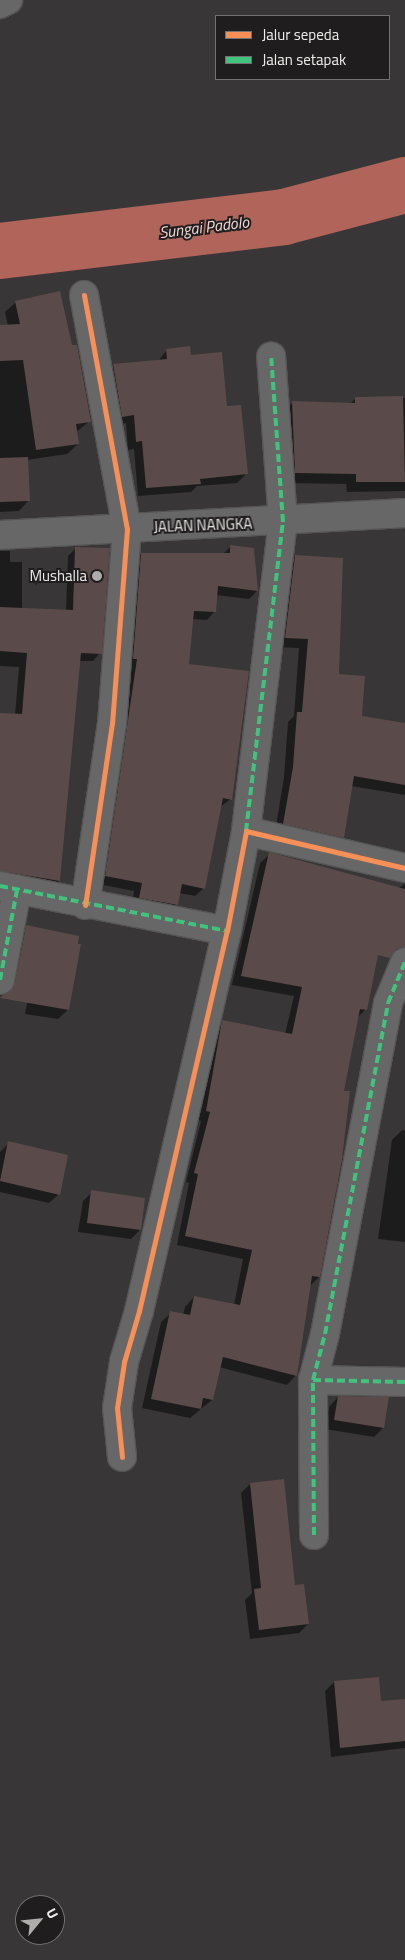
<!DOCTYPE html>
<style>
body{margin:0}
#map{position:relative;width:405px;height:1960px;overflow:hidden;background:#383636;font-family:"Titillium Web",sans-serif}
div>[style]{position:absolute}
.shadow>*{inset:0;background:#0007}
.river>*{height:56px;margin:-28px;padding:0 28px;transform-origin:28px;border-radius:28px;background:#b1655a}
.building>*{inset:0;background:#5a4b4a}
.roads{filter:drop-shadow(1px 0 #555454) drop-shadow(-1px 0 #555454) drop-shadow(0 1px #555454) drop-shadow(0 -1px #555454)}
.street>*{height:28px;margin:-14px;padding:0 14px;transform-origin:14px;border-radius:14px;background:#686767}
.secondary>*{height:28px;margin:-14px;padding:0 14px;transform-origin:14px;border-radius:14px;background:#686767}
.quiet>*{height:4px;margin-top:-2px;transform-origin:0;background:repeating-linear-gradient(90deg,#40c37c 0 8px,transparent 0 12px)}
.cycleway>*{height:5px;margin:-2.5px;padding:0 2.5px;transform-origin:2.5px;border-radius:2.5px;background:#f78f57}
.dots>*{width:14px;height:14px;translate:-50% -50%;box-sizing:border-box;border:2px solid #1f1d1d;border-radius:50%}
span{translate:-50% -50%;white-space:nowrap;text-align:center;line-height:1.15;-webkit-text-stroke:4px #1f1d1d;paint-order:stroke}
.street-label{font-size:15px;color:#efecec}
.poi-label{font-size:15px;color:#efecec}
.right{translate:-100% -50%;text-align:right}
.water-label{font-size:16px;color:#f1d9d5;font-style:italic}
.legend{position:absolute;left:215px;top:15px;width:175px;height:65px;box-sizing:border-box;background:#1f1d1d;border:1px solid #727070;margin:0;padding:6px 9px;list-style:none;font-size:15px;color:#efecec}
.legend li{display:flex;align-items:center;gap:10px;height:25px}
.legend b{width:25px;border:1px solid #727070}
.north{position:absolute;left:15px;top:1895px;width:50px;height:50px;box-sizing:border-box;background:#1f1d1d;border:1px solid #727070;border-radius:50%;rotate:62deg;font-size:14px;font-weight:700;line-height:20px;text-align:center;color:#efecec}
.north::after{content:'';display:block;margin:auto;width:18px;height:22px;background:#afacac;clip-path:polygon(50% 0,100% 100%,50% 72%,0 100%)}
</style>
<div id="map">
<div class="shadow">
<div style="clip-path:polygon(16px 302px,90px 421px,76px 432px,78px 444px,67px 454px,27px 460px,29px 500px,19px 511px,0 512px,0 327px,8px 326px,5px 312px)"></div>
<div style="clip-path:polygon(167px 350px,190px 356px,246px 474px,237px 483px,197px 486px,191px 492px,138px 496px,134px 449px,128px 450px,126px 423px,114px 425px,104px 374px,113px 365px,158px 361px)"></div>
<div style="clip-path:polygon(356px 398px,405px 398px,405px 491px,347px 492px,346px 484px,285px 483px,282px 413px,293px 402px,350px 404px)"></div>
<div style="clip-path:polygon(231px 546px,257px 591px,249px 599px,216px 595px,215px 611px,207px 620px,192px 619px,187px 665px,231px 799px,220px 807px,204px 888px,195px 896px,179px 893px,177px 904px,168px 912px,132px 906px,134px 891px,98px 884px,133px 562px,141px 554px,223px 554px)"></div>
<div style="clip-path:polygon(76px 548px,100px 653px,93px 661px,79px 661px,59px 881px,51px 888px,0 879px,0 714px,15px 715px,19px 667px,0 666px,0 551px,10px 551px,10px 562px,22px 562px,22px 609px,66px 611px,68px 556px)"></div>
<div style="clip-path:polygon(295px 556px,338px 675px,361px 717px,405px 725px,405px 795px,351px 786px,343px 837px,334px 846px,275px 832px,284px 777px,288px 722px,294px 716px,299px 648px,276px 647px,286px 565px)"></div>
<div style="clip-path:polygon(270px 854px,399px 888px,405px 884px,405px 940px,371px 942px,365px 1010px,357px 1018px,343px 1092px,319px 1277px,309px 1287px,296px 1375px,287px 1385px,219px 1367px,212px 1400px,190px 1418px,142px 1408px,161px 1322px,171px 1313px,183px 1315px,185px 1307px,194px 1297px,234px 1305px,243px 1259px,177px 1245px,189px 1183px,186px 1182px,201px 1121px,197px 1120px,214px 1031px,223px 1022px,285px 1034px,294px 996px,232px 985px,260px 863px)"></div>
<div style="clip-path:polygon(27px 927px,80px 945px,68px 1010px,58px 1019px,25px 1014px,35px 963px,13px 958px,18px 936px)"></div>
<div style="clip-path:polygon(402px 1130px,405px 1131px,405px 1242px,378px 1239px,392px 1140px)"></div>
<div style="clip-path:polygon(9px 1143px,59px 1194px,49px 1203px,0 1192px,0 1152px)"></div>
<div style="clip-path:polygon(92px 1192px,140px 1230px,131px 1239px,78px 1232px,83px 1201px)"></div>
<div style="clip-path:polygon(338px 1397px,383px 1428px,374px 1437px,325px 1429px,329px 1407px)"></div>
<div style="clip-path:polygon(250px 1484px,308px 1624px,299px 1633px,250px 1639px,245px 1600px,252px 1593px,241px 1493px)"></div>
<div style="clip-path:polygon(334px 1682px,380px 1703px,405px 1700px,405px 1748px,331px 1757px,325px 1691px)"></div>
</div>
<div class="river">
<div style="left:0;top:251px;width:286px;rotate:-6.8deg"></div>
<div style="left:284px;top:217px;width:125px;rotate:-14.8deg"></div>
</div>
<div class="building">
<div style="clip-path:polygon(60px 291px,72px 345px,77px 345px,91px 422px,76px 424px,79px 444px,36px 450px,23px 360px,0 361px,0 325px,20px 324px,15px 301px)"></div>
<div style="clip-path:polygon(190px 346px,191px 355px,222px 352px,227px 406px,241px 405px,248px 474px,200px 479px,201px 484px,146px 488px,142px 441px,136px 442px,134px 415px,122px 417px,113px 364px,167px 359px,166px 349px)"></div>
<div style="clip-path:polygon(403px 396px,405px 482px,356px 482px,356px 474px,295px 473px,292px 401px,355px 403px,355px 397px)"></div>
<div style="clip-path:polygon(28px 457px,30px 501px,0 502px,0 458px)"></div>
<div style="clip-path:polygon(230px 545px,254px 548px,258px 591px,218px 586px,216px 612px,194px 611px,189px 664px,249px 671px,232px 800px,223px 798px,205px 889px,182px 884px,178px 905px,139px 898px,142px 883px,105px 876px,137px 659px,133px 659px,141px 553px,230px 553px)"></div>
<div style="clip-path:polygon(75px 547px,110px 548px,102px 654px,81px 653px,60px 881px,0 871px,0 713px,22px 714px,27px 653px,0 651px,0 607px,73px 610px)"></div>
<div style="clip-path:polygon(295px 555px,343px 558px,339px 674px,365px 676px,362px 716px,405px 723px,405px 785px,354px 776px,344px 838px,283px 824px,293px 767px,297px 712px,302px 712px,308px 639px,285px 638px)"></div>
<div style="clip-path:polygon(269px 852px,405px 889px,405px 947px,396px 949px,390px 958px,378px 955px,367px 1010px,360px 1009px,344px 1091px,350px 1091px,342px 1159px,320px 1277px,312px 1276px,297px 1376px,223px 1357px,213px 1400px,203px 1398px,201px 1409px,151px 1399px,170px 1311px,190px 1315px,194px 1296px,240px 1305px,252px 1250px,185px 1236px,198px 1174px,194px 1173px,210px 1112px,206px 1111px,222px 1020px,292px 1034px,302px 987px,241px 976px)"></div>
<div style="clip-path:polygon(26px 925px,79px 936px,78px 944px,81px 944px,69px 1010px,0 998px,15px 983px)"></div>
<div style="clip-path:polygon(8px 1141px,68px 1155px,60px 1195px,0 1181px)"></div>
<div style="clip-path:polygon(91px 1190px,145px 1198px,141px 1230px,87px 1223px)"></div>
<div style="clip-path:polygon(338px 1396px,389px 1397px,384px 1428px,334px 1420px)"></div>
<div style="clip-path:polygon(284px 1479px,295px 1585px,304px 1584px,309px 1624px,259px 1630px,254px 1589px,261px 1588px,250px 1483px)"></div>
<div style="clip-path:polygon(379px 1677px,381px 1701px,405px 1699px,405px 1741px,340px 1748px,334px 1681px)"></div>
</div>
<div class="roads">
<div class="street">
<div style="left:84px;top:295px;width:238px;rotate:79.6deg"></div>
<div style="left:127px;top:529px;width:195px;rotate:94.4deg"></div>
<div style="left:112px;top:723px;width:184px;rotate:98.4deg"></div>
<div style="left:0;top:535px;width:406px;rotate:-3.1deg"></div>
<div style="left:246px;top:831px;width:311px;rotate:-83.2deg"></div>
<div style="left:283px;top:522px;width:166px;rotate:-94.1deg"></div>
<div style="left:0;top:886px;width:231px;rotate:11.2deg"></div>
<div style="left:0;top:980px;width:92px;rotate:-79.3deg"></div>
<div style="left:313px;top:1380px;width:48px;rotate:-75.4deg"></div>
<div style="left:325px;top:1334px;width:337px;rotate:-79.2deg"></div>
<div style="left:388px;top:1003px;width:44px;rotate:-67.5deg"></div>
<div style="left:122px;top:1457px;width:49px;rotate:-95.8deg"></div>
<div style="left:117px;top:1408px;width:47px;rotate:-81.3deg"></div>
<div style="left:124px;top:1362px;width:53px;rotate:-73.6deg"></div>
<div style="left:139px;top:1311px;width:390px;rotate:-77deg"></div>
<div style="left:227px;top:931px;width:102px;rotate:-79.2deg"></div>
<div style="left:246px;top:831px;width:163px;rotate:13.1deg"></div>
<div style="left:314px;top:1535px;width:155px;rotate:-90.4deg"></div>
<div style="left:313px;top:1380px;width:92px;rotate:1.2deg"></div>
</div>
<div class="secondary">
<div style="left:0;top:4px;width:9px;rotate:-27deg"></div>
</div>
</div>
<div class="quiet">
<div style="left:246px;top:831px;width:311px;rotate:-83.2deg"></div>
<div style="left:283px;top:522px;width:166px;rotate:-94.1deg"></div>
<div style="left:0;top:886px;width:231px;rotate:11.2deg"></div>
<div style="left:0;top:980px;width:92px;rotate:-79.3deg"></div>
<div style="left:313px;top:1380px;width:48px;rotate:-75.4deg"></div>
<div style="left:325px;top:1334px;width:337px;rotate:-79.2deg"></div>
<div style="left:388px;top:1003px;width:44px;rotate:-67.5deg"></div>
<div style="left:314px;top:1535px;width:155px;rotate:-90.4deg"></div>
<div style="left:313px;top:1380px;width:92px;rotate:1.2deg"></div>
</div>
<div class="cycleway">
<div style="left:84px;top:295px;width:238px;rotate:79.6deg"></div>
<div style="left:127px;top:529px;width:195px;rotate:94.4deg"></div>
<div style="left:112px;top:723px;width:184px;rotate:98.4deg"></div>
<div style="left:122px;top:1457px;width:49px;rotate:-95.8deg"></div>
<div style="left:117px;top:1408px;width:47px;rotate:-81.3deg"></div>
<div style="left:124px;top:1362px;width:53px;rotate:-73.6deg"></div>
<div style="left:139px;top:1311px;width:390px;rotate:-77deg"></div>
<div style="left:227px;top:931px;width:102px;rotate:-79.2deg"></div>
<div style="left:246px;top:831px;width:163px;rotate:13.1deg"></div>
</div>
<div class="dots">
<div style="left:97px;top:576px;background:#afacac"></div>
</div>
<div class="street-label">
<span style="left:203px;top:525px;rotate:-2deg">JALAN NANGKA</span>
</div>
<div class="poi-label">
<span class="right" style="left:87px;top:576px">Mushalla</span>
</div>
<div class="water-label">
<span style="left:204px;top:227px;rotate:-7deg">Sungai Padolo</span>
</div>
<ul class="legend">
<li><b style="height:6px;background:#f78f57"></b>Jalur sepeda</li>
<li><b style="height:6px;background:#40c37c"></b>Jalan setapak</li>
</ul>
<div class="north">U</div>
</div>
